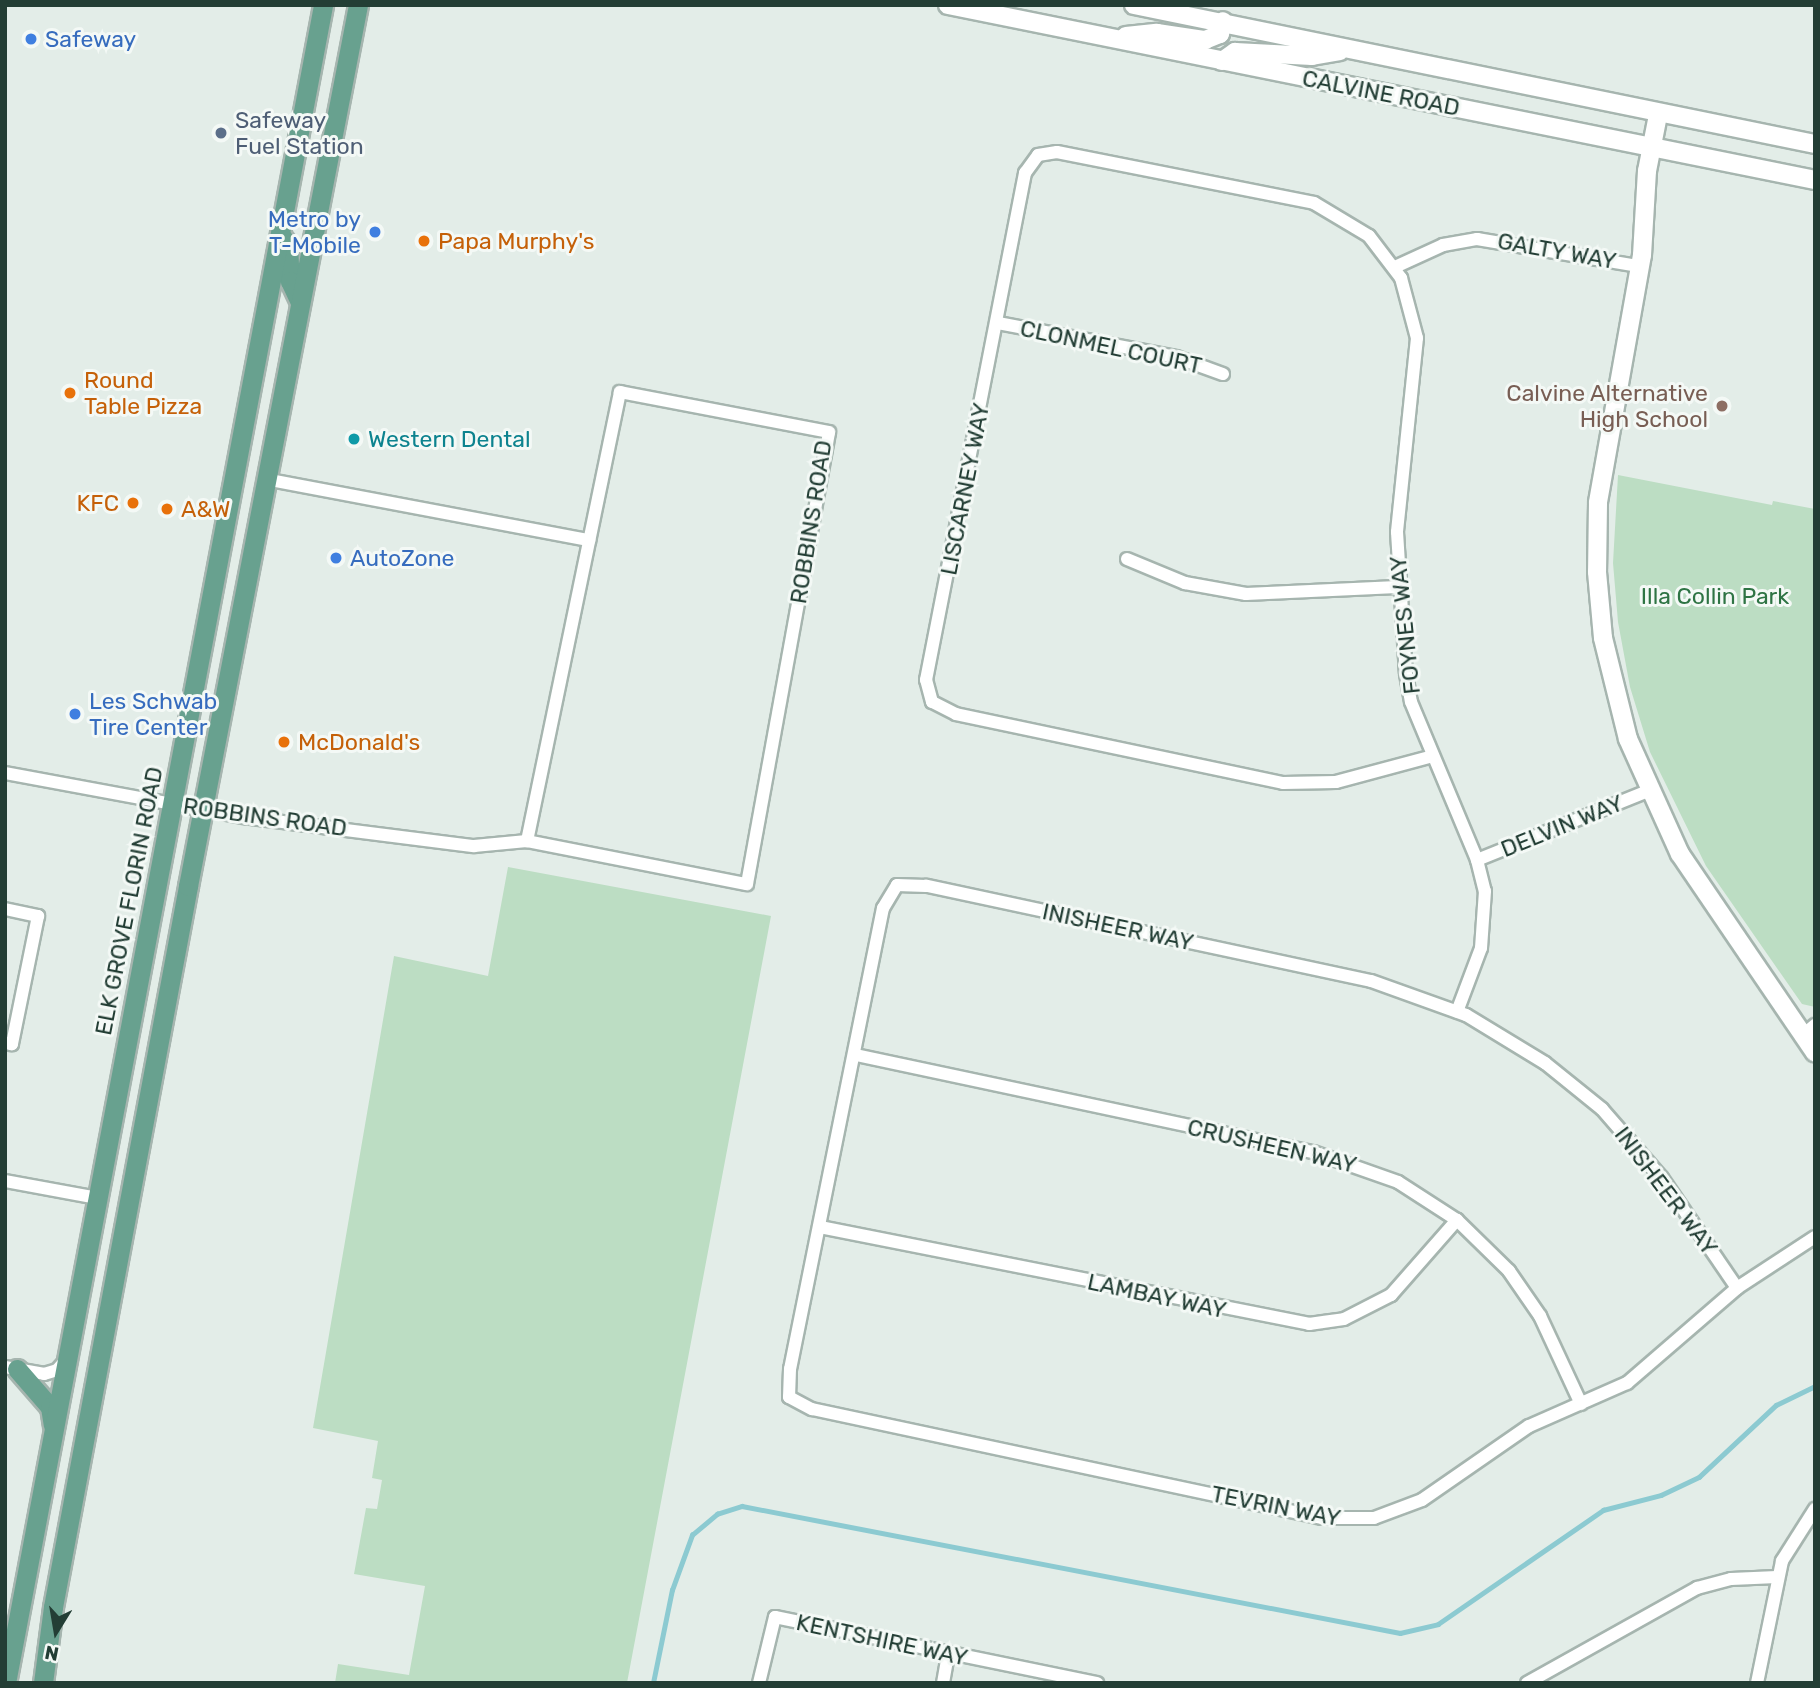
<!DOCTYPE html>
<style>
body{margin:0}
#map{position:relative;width:1820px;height:1688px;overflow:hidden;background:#e3ede8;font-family:Rubik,sans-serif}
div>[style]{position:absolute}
.green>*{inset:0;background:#bcddc3}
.stream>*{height:4.5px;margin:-2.25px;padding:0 2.25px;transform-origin:2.25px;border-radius:2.25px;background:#8ccad1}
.roads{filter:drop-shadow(2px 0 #a6b5af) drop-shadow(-2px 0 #a6b5af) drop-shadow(0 2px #a6b5af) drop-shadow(0 -2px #a6b5af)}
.street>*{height:12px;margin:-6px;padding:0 6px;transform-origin:6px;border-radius:6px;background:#fff}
.secondary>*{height:18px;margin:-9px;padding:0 9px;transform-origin:9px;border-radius:9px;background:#fff}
.primary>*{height:19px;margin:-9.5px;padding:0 9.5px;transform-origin:9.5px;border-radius:9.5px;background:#68a18f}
.dots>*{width:19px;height:19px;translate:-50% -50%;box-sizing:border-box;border:4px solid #f4f9f6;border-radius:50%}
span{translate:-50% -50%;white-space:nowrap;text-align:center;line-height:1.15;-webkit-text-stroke:6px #f4f9f6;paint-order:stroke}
.shop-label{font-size:23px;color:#366cbe}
.left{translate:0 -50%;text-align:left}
.right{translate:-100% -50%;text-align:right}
.street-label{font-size:23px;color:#233e35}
.service-label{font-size:23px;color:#4e5e75}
.food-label{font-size:23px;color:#c56008}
.education-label{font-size:23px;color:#785e54}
.culture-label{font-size:23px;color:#0d838f}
.park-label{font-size:23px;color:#2e7444}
.frame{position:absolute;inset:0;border:7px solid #233e35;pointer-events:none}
.north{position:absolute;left:21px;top:1597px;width:70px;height:70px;-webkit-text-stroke:5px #f4f9f6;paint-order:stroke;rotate:191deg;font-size:19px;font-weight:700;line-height:28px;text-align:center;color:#233e35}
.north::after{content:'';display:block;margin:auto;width:24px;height:32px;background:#233e35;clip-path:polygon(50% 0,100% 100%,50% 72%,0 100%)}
</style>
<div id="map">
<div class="green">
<div style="clip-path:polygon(1618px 475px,1772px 505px,1773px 501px,1815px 509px,1815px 1007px,1802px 1004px,1706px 866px,1650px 752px,1630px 687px,1618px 622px,1613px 563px)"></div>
<div style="clip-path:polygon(508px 867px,771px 916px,627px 1683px,335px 1683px,338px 1664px,409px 1675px,425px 1586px,354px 1574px,366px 1508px,377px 1509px,382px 1480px,372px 1478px,378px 1441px,313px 1428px,394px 956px,488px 976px)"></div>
</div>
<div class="stream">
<div style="left:653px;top:1683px;width:95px;rotate:-78.5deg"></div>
<div style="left:672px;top:1590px;width:59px;rotate:-70deg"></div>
<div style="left:692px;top:1535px;width:33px;rotate:-40deg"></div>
<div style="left:717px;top:1514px;width:26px;rotate:-18deg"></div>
<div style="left:742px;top:1506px;width:670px;rotate:10.92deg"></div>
<div style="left:1400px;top:1633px;width:39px;rotate:-13deg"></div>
<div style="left:1438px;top:1624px;width:201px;rotate:-34.6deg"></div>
<div style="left:1603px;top:1510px;width:60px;rotate:-14.5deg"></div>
<div style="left:1661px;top:1495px;width:42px;rotate:-25.3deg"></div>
<div style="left:1699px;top:1477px;width:105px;rotate:-43.1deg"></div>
<div style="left:1776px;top:1405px;width:43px;rotate:-26deg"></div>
</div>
<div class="roads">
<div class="street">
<div style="left:1395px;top:267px;width:53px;rotate:-24.6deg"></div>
<div style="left:1443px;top:245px;width:35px;rotate:-10deg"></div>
<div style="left:1477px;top:239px;width:164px;rotate:9.5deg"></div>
<div style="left:998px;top:323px;width:181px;rotate:10.8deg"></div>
<div style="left:1176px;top:357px;width:50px;rotate:19.9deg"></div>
<div style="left:270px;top:480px;width:325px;rotate:10.7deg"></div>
<div style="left:1127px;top:559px;width:63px;rotate:22.5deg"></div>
<div style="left:1185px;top:583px;width:62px;rotate:10.2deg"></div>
<div style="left:1246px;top:594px;width:151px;rotate:-2.7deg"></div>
<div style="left:1433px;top:756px;width:100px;rotate:165deg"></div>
<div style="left:1336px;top:782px;width:53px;rotate:178.9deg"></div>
<div style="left:1283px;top:783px;width:334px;rotate:-168.1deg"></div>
<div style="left:956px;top:714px;width:27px;rotate:-153deg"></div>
<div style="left:932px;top:702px;width:23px;rotate:-105deg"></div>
<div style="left:926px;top:680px;width:517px;rotate:-78.95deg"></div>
<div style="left:1025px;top:173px;width:22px;rotate:-54deg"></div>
<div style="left:1038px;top:155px;width:19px;rotate:-9deg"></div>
<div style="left:1057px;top:152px;width:262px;rotate:11.2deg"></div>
<div style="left:1314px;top:203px;width:64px;rotate:31deg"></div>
<div style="left:1369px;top:236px;width:53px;rotate:52.7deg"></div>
<div style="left:1401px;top:278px;width:62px;rotate:75.1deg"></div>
<div style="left:1417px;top:338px;width:195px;rotate:95.9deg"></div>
<div style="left:1397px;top:532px;width:142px;rotate:86.4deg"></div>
<div style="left:1406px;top:674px;width:28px;rotate:80deg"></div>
<div style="left:1411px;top:702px;width:171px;rotate:67.3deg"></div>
<div style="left:1477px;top:860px;width:32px;rotate:76deg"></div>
<div style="left:1485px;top:891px;width:57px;rotate:94deg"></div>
<div style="left:1481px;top:948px;width:68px;rotate:110.6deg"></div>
<div style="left:5px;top:773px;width:242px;rotate:10.5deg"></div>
<div style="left:243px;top:817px;width:233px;rotate:7.2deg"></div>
<div style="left:474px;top:846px;width:53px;rotate:-5.4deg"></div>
<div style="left:527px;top:841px;width:224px;rotate:11.1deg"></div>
<div style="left:747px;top:884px;width:459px;rotate:-79.7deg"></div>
<div style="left:829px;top:432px;width:213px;rotate:-169.2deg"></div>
<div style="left:620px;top:392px;width:459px;rotate:101.7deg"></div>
<div style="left:1477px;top:860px;width:184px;rotate:-22deg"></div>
<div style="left:5px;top:909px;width:34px;rotate:12deg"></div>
<div style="left:38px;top:916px;width:131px;rotate:101.5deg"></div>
<div style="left:12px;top:1044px;width:7px;rotate:-172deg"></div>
<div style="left:1803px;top:1035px;width:16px;rotate:-40deg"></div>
<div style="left:856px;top:1055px;width:467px;rotate:12deg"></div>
<div style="left:1313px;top:1152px;width:90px;rotate:19.4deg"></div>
<div style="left:1398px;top:1182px;width:70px;rotate:32.8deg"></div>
<div style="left:1457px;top:1220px;width:73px;rotate:44.4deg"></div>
<div style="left:1509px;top:1271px;width:55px;rotate:55.4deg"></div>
<div style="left:1540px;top:1316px;width:97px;rotate:65deg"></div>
<div style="left:5px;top:1181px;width:95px;rotate:10.4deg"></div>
<div style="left:820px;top:1227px;width:499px;rotate:11.2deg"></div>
<div style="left:1309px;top:1324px;width:35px;rotate:-8deg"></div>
<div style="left:1344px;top:1319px;width:53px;rotate:-27.1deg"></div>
<div style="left:1391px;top:1295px;width:100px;rotate:-48.7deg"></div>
<div style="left:1737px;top:1288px;width:133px;rotate:-124.3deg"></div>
<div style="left:1662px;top:1178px;width:91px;rotate:-131deg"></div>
<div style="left:1602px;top:1109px;width:73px;rotate:-141.1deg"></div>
<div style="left:1545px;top:1063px;width:92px;rotate:-148.7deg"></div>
<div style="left:1466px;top:1015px;width:101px;rotate:-160.3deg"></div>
<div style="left:1371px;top:981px;width:455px;rotate:-167.9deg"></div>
<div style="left:926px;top:886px;width:29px;rotate:-178deg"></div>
<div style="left:897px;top:885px;width:27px;rotate:121deg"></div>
<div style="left:883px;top:908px;width:470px;rotate:101.4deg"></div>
<div style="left:790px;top:1369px;width:28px;rotate:92deg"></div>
<div style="left:789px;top:1397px;width:26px;rotate:28deg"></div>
<div style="left:812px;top:1409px;width:522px;rotate:12.06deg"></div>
<div style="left:1322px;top:1518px;width:52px"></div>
<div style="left:1374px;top:1518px;width:51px;rotate:-20.6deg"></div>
<div style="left:1422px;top:1500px;width:130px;rotate:-34.7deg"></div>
<div style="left:1529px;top:1426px;width:107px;rotate:-23.7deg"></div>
<div style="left:1627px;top:1383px;width:145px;rotate:-40.8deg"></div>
<div style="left:1737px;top:1288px;width:93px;rotate:-33.2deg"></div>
<div style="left:5px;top:1367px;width:40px;rotate:10deg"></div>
<div style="left:44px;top:1374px;width:14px;rotate:-17deg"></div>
<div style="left:57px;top:1370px;width:12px;rotate:-48deg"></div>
<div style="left:759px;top:1683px;width:68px;rotate:-76.4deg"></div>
<div style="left:775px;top:1617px;width:329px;rotate:11.6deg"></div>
<div style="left:943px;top:1683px;width:27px;rotate:-80deg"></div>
<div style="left:1527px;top:1683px;width:195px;rotate:-29.2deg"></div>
<div style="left:1697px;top:1588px;width:35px;rotate:-15deg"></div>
<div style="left:1731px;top:1579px;width:46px;rotate:-2.5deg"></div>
<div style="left:1757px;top:1683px;width:125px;rotate:-78.4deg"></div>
<div style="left:1782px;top:1561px;width:62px;rotate:-57.6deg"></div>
</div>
<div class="secondary">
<div style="left:948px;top:5px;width:884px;rotate:11.41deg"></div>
<div style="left:1134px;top:5px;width:695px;rotate:11.54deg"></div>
<div style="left:1126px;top:36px;width:31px;rotate:-6deg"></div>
<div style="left:1157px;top:33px;width:49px;rotate:8.3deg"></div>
<div style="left:1205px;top:40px;width:16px;rotate:-22deg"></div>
<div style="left:1220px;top:34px;width:13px;rotate:-77deg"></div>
<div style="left:1222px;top:61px;width:16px;rotate:-35deg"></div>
<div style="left:1235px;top:52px;width:77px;rotate:3deg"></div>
<div style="left:1312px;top:56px;width:28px;rotate:-10deg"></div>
<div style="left:1658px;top:115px;width:57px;rotate:101.1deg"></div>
<div style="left:1647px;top:171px;width:84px;rotate:93.4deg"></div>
<div style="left:1642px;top:255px;width:252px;rotate:100.1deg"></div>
<div style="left:1598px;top:503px;width:69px;rotate:90.8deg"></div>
<div style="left:1597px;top:572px;width:66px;rotate:84.8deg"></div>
<div style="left:1603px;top:638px;width:104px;rotate:76.1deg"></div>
<div style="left:1628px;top:739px;width:126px;rotate:65.7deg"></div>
<div style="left:1680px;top:854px;width:240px;rotate:55.8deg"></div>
</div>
<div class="primary">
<div style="left:280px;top:234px;width:14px;rotate:54deg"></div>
<div style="left:288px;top:245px;width:36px;rotate:87deg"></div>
<div style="left:290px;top:281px;width:23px;rotate:65deg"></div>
<div style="left:17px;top:1369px;width:50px;rotate:49deg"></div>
<div style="left:50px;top:1407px;width:18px;rotate:81deg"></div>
<div style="left:6px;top:1683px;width:1708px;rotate:-79.3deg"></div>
<div style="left:43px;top:1683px;width:77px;rotate:-82.5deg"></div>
<div style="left:53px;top:1607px;width:734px;rotate:-79.39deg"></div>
<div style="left:188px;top:886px;width:897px;rotate:-79.08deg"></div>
</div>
</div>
<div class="dots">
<div style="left:31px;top:39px;background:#3f7fe0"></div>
<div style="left:221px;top:133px;background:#5c6f8a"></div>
<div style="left:375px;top:232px;background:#3f7fe0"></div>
<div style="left:424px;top:241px;background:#e8710a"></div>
<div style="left:70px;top:393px;background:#e8710a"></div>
<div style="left:1722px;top:406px;background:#8d6e63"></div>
<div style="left:354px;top:439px;background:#0f9aa8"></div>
<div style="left:133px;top:503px;background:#e8710a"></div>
<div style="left:167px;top:509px;background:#e8710a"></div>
<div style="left:336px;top:558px;background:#3f7fe0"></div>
<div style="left:75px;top:714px;background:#3f7fe0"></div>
<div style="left:284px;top:742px;background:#e8710a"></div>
</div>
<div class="shop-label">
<span class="left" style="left:45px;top:39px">Safeway</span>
<span class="right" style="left:361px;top:232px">Metro by<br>T-Mobile</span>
<span class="left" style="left:350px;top:558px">AutoZone</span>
<span class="left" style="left:89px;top:714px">Les Schwab<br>Tire Center</span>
</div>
<div class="street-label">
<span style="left:1381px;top:93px;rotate:11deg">CALVINE ROAD</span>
<span style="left:1557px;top:251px;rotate:10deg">GALTY WAY</span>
<span style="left:1111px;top:347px;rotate:12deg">CLONMEL COURT</span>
<span style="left:965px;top:489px;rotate:-79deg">LISCARNEY WAY</span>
<span style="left:811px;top:522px;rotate:-81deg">ROBBINS ROAD</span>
<span style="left:1405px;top:625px;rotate:-96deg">FOYNES WAY</span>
<span style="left:265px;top:817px;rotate:8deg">ROBBINS ROAD</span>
<span style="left:1562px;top:826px;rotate:-22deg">DELVIN WAY</span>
<span style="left:129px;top:901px;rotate:-79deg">ELK GROVE FLORIN ROAD</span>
<span style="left:1118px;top:927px;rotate:12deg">INISHEER WAY</span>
<span style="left:1272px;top:1146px;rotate:13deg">CRUSHEEN WAY</span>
<span style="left:1666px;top:1191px;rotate:53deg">INISHEER WAY</span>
<span style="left:1157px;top:1296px;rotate:12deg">LAMBAY WAY</span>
<span style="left:1276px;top:1506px;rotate:11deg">TEVRIN WAY</span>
<span style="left:882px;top:1640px;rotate:12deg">KENTSHIRE WAY</span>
</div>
<div class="service-label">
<span class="left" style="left:235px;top:133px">Safeway<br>Fuel Station</span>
</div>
<div class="food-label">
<span class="left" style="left:438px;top:241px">Papa Murphy's</span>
<span class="left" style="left:84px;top:393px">Round<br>Table Pizza</span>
<span class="right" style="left:119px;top:503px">KFC</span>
<span class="left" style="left:181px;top:509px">A&amp;W</span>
<span class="left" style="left:298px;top:742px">McDonald's</span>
</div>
<div class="education-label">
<span class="right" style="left:1708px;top:406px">Calvine Alternative<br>High School</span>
</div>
<div class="culture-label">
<span class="left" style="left:368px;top:439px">Western Dental</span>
</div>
<div class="park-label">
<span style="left:1715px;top:596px">Illa Collin Park</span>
</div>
<div class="frame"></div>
<div class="north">N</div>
</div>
